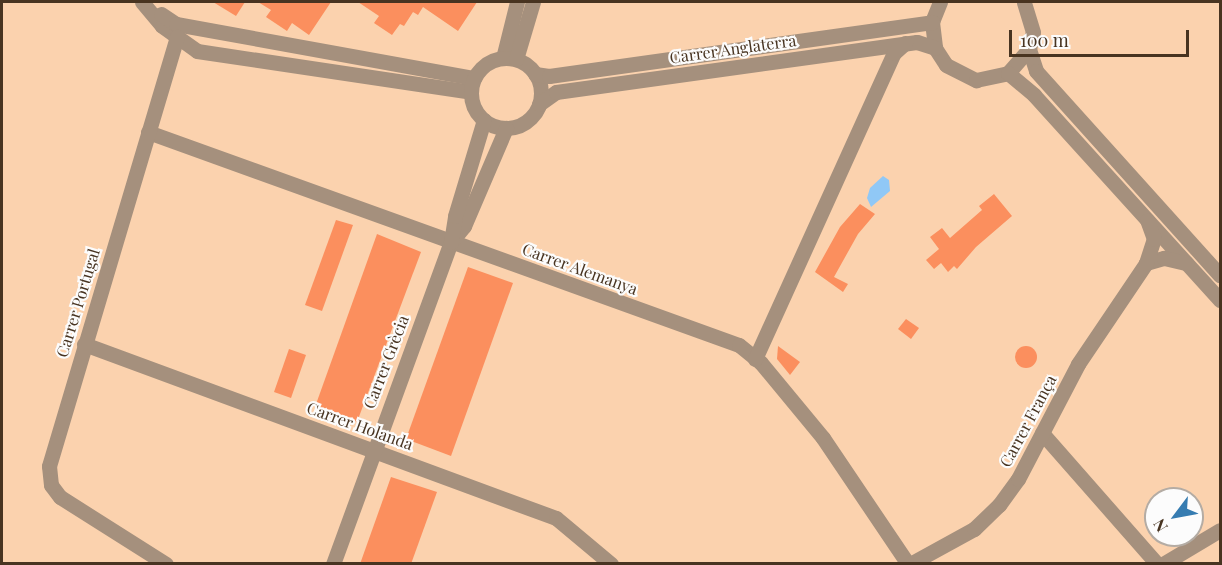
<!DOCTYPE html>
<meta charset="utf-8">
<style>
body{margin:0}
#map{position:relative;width:1222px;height:565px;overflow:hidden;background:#fbd2ae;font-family:"Playfair Display",serif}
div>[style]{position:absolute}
.water>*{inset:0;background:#90c8f6}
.building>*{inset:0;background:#fb8f5e}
.round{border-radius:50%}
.minor>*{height:15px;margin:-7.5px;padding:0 7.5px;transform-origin:7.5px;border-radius:7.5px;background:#a5907d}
.minor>.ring{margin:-7.5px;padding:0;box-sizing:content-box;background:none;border:15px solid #a5907d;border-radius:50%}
span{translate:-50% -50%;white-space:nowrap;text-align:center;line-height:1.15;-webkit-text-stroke:4.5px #fcfcfc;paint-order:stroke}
.street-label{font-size:16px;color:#483421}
.frame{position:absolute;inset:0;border:3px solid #483421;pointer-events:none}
.north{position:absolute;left:1144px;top:487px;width:60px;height:60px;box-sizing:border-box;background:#fcfcfc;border:2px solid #b4aca4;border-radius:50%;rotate:238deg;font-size:16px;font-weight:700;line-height:24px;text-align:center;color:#483421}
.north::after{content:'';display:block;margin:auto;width:21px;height:27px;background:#367cb1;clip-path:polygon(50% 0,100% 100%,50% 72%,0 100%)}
.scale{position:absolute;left:1009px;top:30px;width:180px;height:27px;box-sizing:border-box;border:3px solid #483421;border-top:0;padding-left:8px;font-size:18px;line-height:21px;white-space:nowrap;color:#483421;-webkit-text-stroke:4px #fcfcfc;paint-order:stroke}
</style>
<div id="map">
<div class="water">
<div style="clip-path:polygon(883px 176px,889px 180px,890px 191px,871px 207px,867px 198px,870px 188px)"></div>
</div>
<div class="building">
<div style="clip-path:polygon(213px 2px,245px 2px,236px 16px)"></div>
<div style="clip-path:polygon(258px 2px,331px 2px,309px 35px,292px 23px,287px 31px,266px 17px,271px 10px)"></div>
<div style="clip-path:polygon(358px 2px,477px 2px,458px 31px,423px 7px,418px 15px,413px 12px,404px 26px,400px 24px,392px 35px,374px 23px,379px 16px)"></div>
<div style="clip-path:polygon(994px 194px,1012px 216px,976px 247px,957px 269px,954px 266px,948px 272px,941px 263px,934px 269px,926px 260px,939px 249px,930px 237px,942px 228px,950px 238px,982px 210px,979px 206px)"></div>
<div style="clip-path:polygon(860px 204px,875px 214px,858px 234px,834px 277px,848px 284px,843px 292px,815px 272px,840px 227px)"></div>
<div style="clip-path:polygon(336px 220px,353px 225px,322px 311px,305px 305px)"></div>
<div style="clip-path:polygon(377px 234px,421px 252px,357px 422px,315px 407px)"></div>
<div style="clip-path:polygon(468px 267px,513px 283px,451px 456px,406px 439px)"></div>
<div style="clip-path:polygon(906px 319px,919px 328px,911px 339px,898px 329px)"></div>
<div style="clip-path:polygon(778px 346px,800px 362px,790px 375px,777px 359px)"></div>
<div class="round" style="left:1015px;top:346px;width:22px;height:22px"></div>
<div style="clip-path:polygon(289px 349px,306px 355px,291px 398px,274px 392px)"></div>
<div style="clip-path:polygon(391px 477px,437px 492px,411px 564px,360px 564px)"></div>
</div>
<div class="minor">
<div style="left:142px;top:2px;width:31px;rotate:50deg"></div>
<div style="left:162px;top:26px;width:43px;rotate:35.5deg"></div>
<div style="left:197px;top:51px;width:277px;rotate:8.5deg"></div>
<div style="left:940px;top:2px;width:22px;rotate:112deg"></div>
<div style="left:932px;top:22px;width:26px;rotate:83deg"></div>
<div style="left:935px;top:48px;width:20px;rotate:57deg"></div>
<div style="left:946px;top:65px;width:34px;rotate:27deg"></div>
<div style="left:976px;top:80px;width:33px;rotate:-12deg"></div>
<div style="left:1008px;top:73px;width:32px;rotate:-49deg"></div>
<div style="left:1029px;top:49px;width:17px;rotate:-77deg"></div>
<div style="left:1033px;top:32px;width:31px;rotate:-107deg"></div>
<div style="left:161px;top:14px;width:18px;rotate:34deg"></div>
<div style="left:176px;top:24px;width:303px;rotate:10.3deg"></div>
<div style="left:1029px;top:49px;width:23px;rotate:72deg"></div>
<div style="left:1036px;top:71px;width:275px;rotate:48deg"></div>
<div style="left:503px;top:58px;width:58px;rotate:-76deg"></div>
<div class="ring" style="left:471px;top:58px;width:55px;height:55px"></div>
<div style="left:516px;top:59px;width:59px;rotate:-73.4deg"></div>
<div style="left:1008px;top:73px;width:34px;rotate:40deg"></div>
<div style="left:1034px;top:95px;width:277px;rotate:47.8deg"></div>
<div style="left:535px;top:74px;width:14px;rotate:8deg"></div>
<div style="left:549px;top:76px;width:387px;rotate:-8deg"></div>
<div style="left:539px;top:104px;width:21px;rotate:-35deg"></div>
<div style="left:556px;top:92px;width:364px;rotate:-7.9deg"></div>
<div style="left:917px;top:42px;width:19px;rotate:18deg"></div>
<div style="left:148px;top:132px;width:628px;rotate:19.82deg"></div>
<div style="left:739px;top:345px;width:28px;rotate:39deg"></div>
<div style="left:761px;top:363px;width:97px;rotate:50.4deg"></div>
<div style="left:823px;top:438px;width:152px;rotate:56deg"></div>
<div style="left:451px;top:242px;width:21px;rotate:-51deg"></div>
<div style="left:464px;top:226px;width:107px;rotate:-66.8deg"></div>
<div style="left:1146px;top:263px;width:19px;rotate:-16deg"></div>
<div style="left:1164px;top:258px;width:23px;rotate:13deg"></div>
<div style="left:84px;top:344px;width:503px;rotate:20.24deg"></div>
<div style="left:556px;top:518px;width:72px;rotate:39.9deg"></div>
<div style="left:755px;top:359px;width:336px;rotate:-65.6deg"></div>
<div style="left:894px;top:53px;width:15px;rotate:-42deg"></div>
<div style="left:1042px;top:433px;width:174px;rotate:48.7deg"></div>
<div style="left:166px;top:564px;width:125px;rotate:-147.7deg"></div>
<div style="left:60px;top:497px;width:15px;rotate:-127deg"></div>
<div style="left:51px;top:485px;width:19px;rotate:-96deg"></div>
<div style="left:49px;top:466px;width:448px;rotate:-73.4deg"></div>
<div style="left:333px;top:564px;width:343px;rotate:-69.9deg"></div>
<div style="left:451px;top:242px;width:26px;rotate:-81deg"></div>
<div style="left:455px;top:216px;width:100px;rotate:-73.2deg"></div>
<div style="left:910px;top:564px;width:73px;rotate:-28.7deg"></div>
<div style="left:974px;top:529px;width:35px;rotate:-44deg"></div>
<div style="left:999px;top:505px;width:32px;rotate:-54deg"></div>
<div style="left:1018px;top:479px;width:130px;rotate:-62.4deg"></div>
<div style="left:1078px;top:364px;width:122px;rotate:-56deg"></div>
<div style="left:1146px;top:263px;width:25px;rotate:-72deg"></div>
<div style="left:1154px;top:239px;width:20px;rotate:-110deg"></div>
<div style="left:1163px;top:564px;width:66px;rotate:-30.8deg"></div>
</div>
<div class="street-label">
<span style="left:733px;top:49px;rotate:-8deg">Carrer Anglaterra</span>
<span style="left:580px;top:269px;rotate:20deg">Carrer Alemanya</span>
<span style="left:78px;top:303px;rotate:-73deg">Carrer Portugal</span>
<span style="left:386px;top:362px;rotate:-69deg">Carrer Grècia</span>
<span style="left:1028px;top:421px;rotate:-62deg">Carrer França</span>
<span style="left:360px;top:426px;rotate:20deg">Carrer Holanda</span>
</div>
<div class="frame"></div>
<div class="north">N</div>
<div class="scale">100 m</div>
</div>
